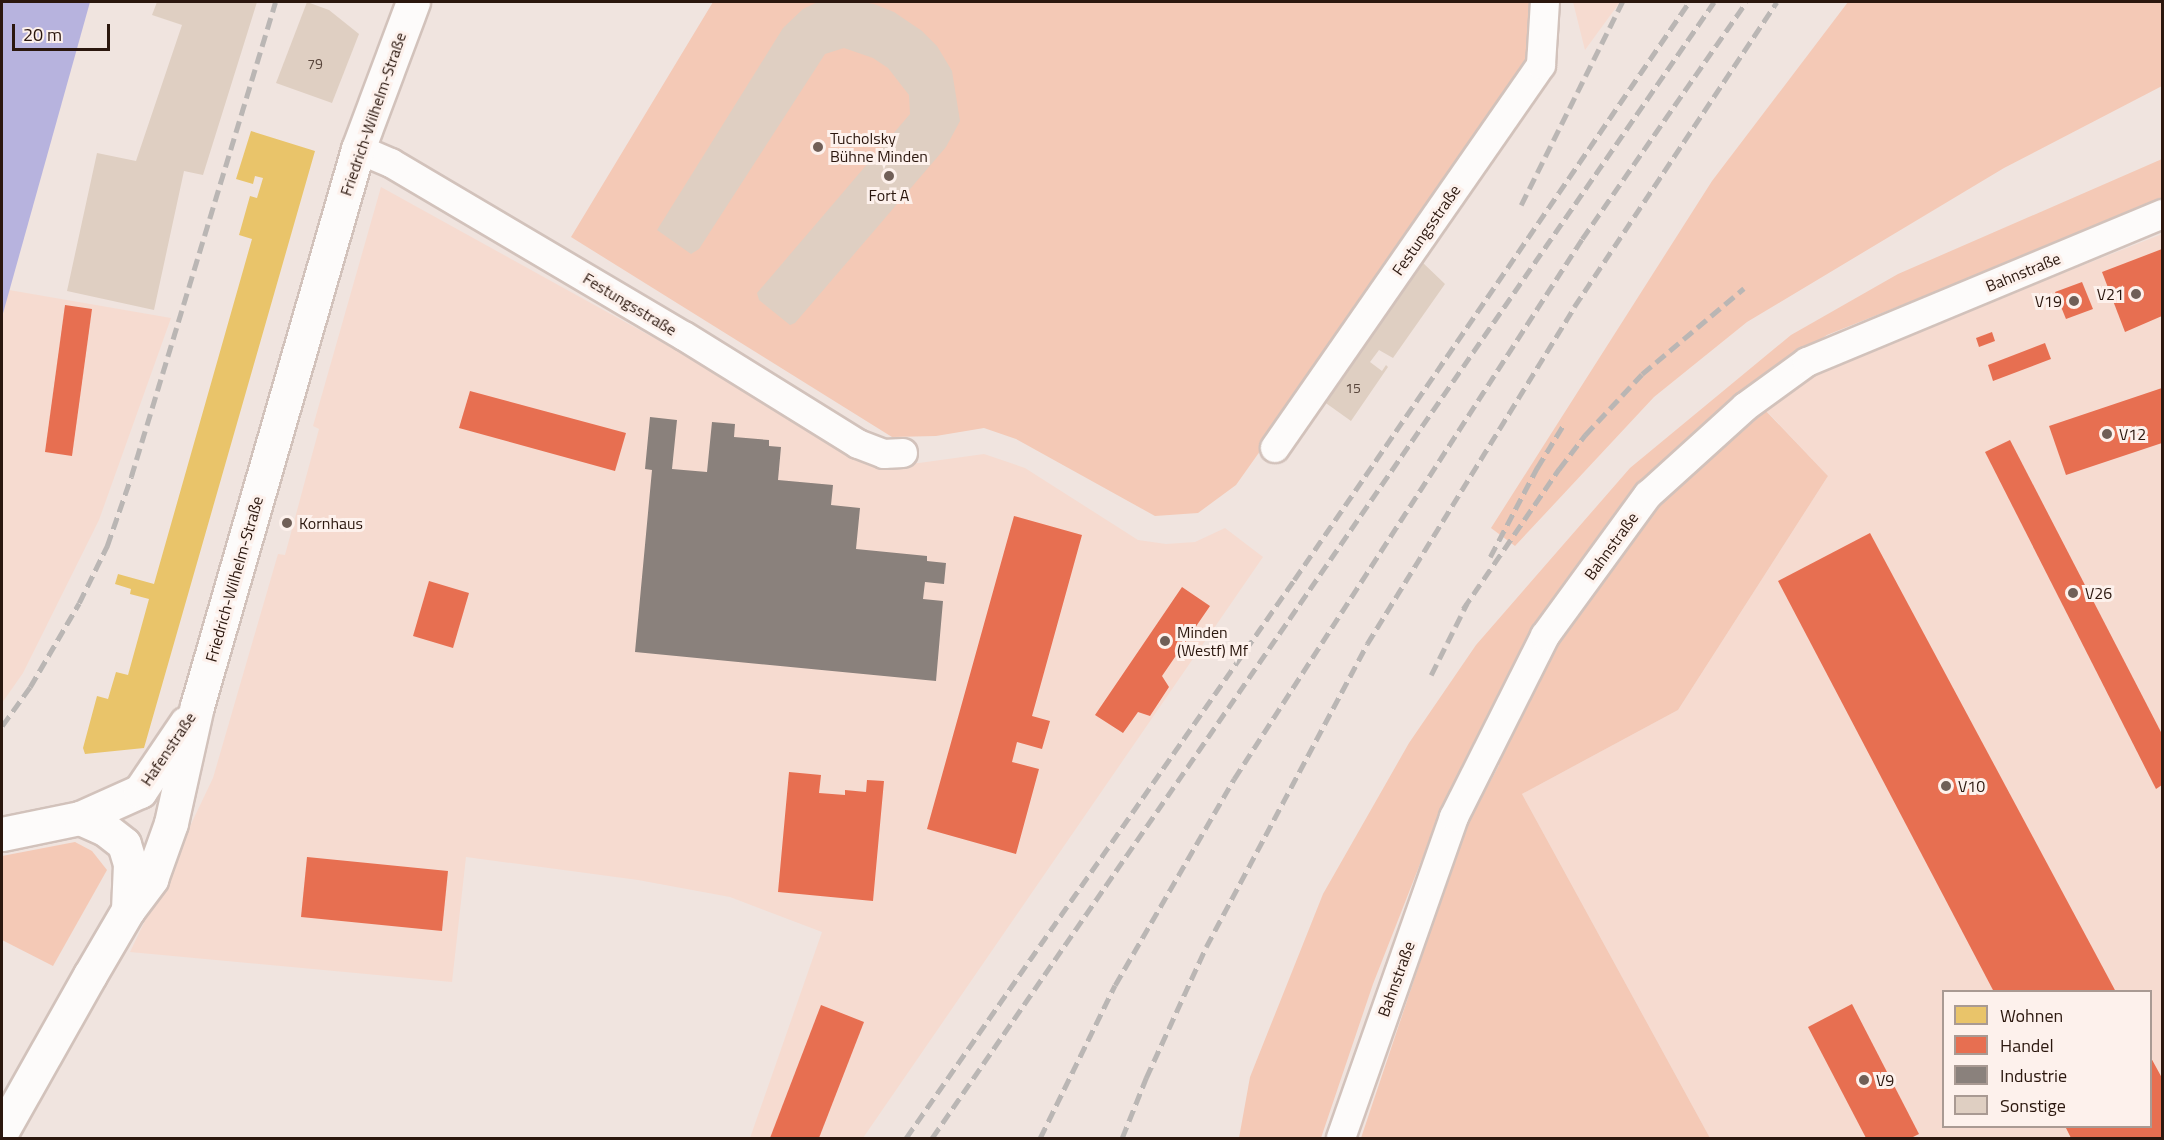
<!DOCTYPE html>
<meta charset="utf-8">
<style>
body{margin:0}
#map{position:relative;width:2164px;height:1140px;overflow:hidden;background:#f0e4df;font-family:"Titillium Web",sans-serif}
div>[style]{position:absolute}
.built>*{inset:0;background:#f6dbd0}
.green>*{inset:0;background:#f4c9b6}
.water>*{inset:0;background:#b7b3de}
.homes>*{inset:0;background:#e9c46a}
.shops>*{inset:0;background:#e76f51}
.industry>*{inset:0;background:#8a817c}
.building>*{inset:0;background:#dfcfc2}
.roads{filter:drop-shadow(2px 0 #d2c2bb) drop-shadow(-2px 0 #d2c2bb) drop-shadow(0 2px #d2c2bb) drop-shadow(0 -2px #d2c2bb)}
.minor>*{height:28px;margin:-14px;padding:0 14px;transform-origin:14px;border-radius:14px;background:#fdfbfa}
.secondary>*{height:33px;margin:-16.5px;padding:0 16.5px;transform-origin:16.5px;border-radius:16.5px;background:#fdfbfa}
.rail>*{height:4.5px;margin-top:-2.25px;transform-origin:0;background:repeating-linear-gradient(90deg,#bab6b4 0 12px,transparent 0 18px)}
.dots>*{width:16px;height:16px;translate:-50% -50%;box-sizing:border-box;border:3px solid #fdf1ec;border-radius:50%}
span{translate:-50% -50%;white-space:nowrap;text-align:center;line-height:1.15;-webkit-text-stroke:6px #fdf1ec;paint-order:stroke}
.number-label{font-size:14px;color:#58453b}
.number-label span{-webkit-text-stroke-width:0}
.street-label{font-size:16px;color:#2b170e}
.poi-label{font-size:16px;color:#2b170e}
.left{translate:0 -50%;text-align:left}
.right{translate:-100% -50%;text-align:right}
.frame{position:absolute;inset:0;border:3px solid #2b170e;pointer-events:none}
.legend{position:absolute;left:1942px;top:990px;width:210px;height:138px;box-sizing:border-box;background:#fdf1ec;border:2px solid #a99a93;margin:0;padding:8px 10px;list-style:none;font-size:18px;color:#2b170e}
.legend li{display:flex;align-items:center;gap:12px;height:30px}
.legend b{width:30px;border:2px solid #a99a93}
.scale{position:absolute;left:12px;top:24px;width:98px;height:27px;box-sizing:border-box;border:3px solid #2b170e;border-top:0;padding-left:8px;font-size:18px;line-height:21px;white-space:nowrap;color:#2b170e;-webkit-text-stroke:4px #fdf1ec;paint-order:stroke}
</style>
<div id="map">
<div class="built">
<div style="clip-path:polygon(1573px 2px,1620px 2px,1585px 50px)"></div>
<div style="clip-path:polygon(381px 187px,880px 463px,919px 463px,984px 454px,1025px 468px,1138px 540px,1166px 544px,1195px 542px,1225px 528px,1263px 557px,863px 1138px,750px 1138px,822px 932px,730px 897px,638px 880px,466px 857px,452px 982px,130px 952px,213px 778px,278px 554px,285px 555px,319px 429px,313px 426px)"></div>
<div style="clip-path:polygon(evenodd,2162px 234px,2162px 1138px,1710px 1138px,1522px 794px,1678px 710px,1828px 476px,1764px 408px,1818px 370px,2162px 234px,1944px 992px,2150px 992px,2150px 1126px,1944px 1126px,1944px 992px)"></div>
<div style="clip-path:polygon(9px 290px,171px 318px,99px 520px,23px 673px,2px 703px,2px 317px)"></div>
</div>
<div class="green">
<div style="clip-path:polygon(713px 2px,1531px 2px,1530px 44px,1519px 86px,1236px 485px,1198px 513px,1155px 516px,1016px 439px,984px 428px,936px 436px,892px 437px,571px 237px)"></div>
<div style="clip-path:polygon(1848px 2px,2162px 2px,2162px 86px,2004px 168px,1747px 322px,1654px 397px,1515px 546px,1491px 528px,1712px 181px)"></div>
<div style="clip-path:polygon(2162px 159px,2162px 201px,1827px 335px,1746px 390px,1828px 476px,1678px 710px,1522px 794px,1710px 1138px,1361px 1138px,1464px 831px,1499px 765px,1480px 743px,1429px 841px,1373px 984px,1321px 1138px,1239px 1138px,1250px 1077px,1323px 894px,1409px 743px,1476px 645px,1630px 468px,1791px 335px,1898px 274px)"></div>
<div style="clip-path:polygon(75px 842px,92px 851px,107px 870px,53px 966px,2px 940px,2px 856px)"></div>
</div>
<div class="water">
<div style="clip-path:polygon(2px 2px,90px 2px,2px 317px)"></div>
</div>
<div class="homes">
<div style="clip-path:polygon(251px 131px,315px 151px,144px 748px,85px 754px,83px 748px,97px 696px,108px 699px,116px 672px,128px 675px,149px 599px,130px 594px,131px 589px,115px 584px,118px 574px,154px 584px,252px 239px,239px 235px,250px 196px,257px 198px,263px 178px,255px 176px,253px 184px,236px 179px)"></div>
</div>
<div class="shops">
<div style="clip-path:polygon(2162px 249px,2162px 316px,2125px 332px,2102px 272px)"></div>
<div style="clip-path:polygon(2082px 282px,2093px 309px,2066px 319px,2055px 292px)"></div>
<div style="clip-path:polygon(65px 305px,92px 309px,72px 456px,45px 452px)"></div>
<div style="clip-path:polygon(1992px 332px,1995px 341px,1979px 347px,1976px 338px)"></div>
<div style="clip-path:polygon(2045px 343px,2051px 359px,1993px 381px,1988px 365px)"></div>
<div style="clip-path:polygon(2162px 388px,2162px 443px,2066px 475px,2049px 426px)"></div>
<div style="clip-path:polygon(470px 391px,626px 433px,615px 471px,459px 428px)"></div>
<div style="clip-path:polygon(2010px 440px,2162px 734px,2162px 785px,2156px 789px,1985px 452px)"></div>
<div style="clip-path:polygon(1014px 516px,1082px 535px,1032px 716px,1050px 721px,1042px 749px,1017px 742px,1012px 762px,1039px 769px,1016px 854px,927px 829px)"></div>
<div style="clip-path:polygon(1870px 533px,2116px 992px,1994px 992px,1778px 581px)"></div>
<div style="clip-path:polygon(429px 581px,469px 593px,453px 648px,413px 636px)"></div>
<div style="clip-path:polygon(1182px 587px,1210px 606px,1162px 676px,1169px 687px,1150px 716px,1138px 712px,1123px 733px,1095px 715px)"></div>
<div style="clip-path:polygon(789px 772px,821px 775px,819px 793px,845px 795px,845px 790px,866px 792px,867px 780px,884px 781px,873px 901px,778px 892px)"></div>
<div style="clip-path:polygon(307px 857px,448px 871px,442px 931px,301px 917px)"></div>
<div style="clip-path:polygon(1852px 1004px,1919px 1134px,1911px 1138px,1866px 1138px,1808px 1027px)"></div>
<div style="clip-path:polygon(821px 1005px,864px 1022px,819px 1138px,770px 1138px)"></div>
<div style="clip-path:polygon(2150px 1056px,2162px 1078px,2162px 1138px,2071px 1138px,2065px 1126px,2150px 1126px)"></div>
</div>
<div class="industry">
<div style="clip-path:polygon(650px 417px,677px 420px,672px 469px,707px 472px,712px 422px,735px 424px,734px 437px,769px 440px,769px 446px,781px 447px,778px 480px,833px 485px,831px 505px,860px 508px,856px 549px,927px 556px,927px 561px,946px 563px,944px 584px,925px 582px,923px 599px,943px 601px,936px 681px,635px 652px,652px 470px,645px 469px)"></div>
</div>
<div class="building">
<div style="clip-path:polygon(157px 2px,257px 2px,203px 175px,184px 171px,154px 310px,67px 291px,97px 153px,136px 161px,182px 25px,152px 15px)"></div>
<div style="clip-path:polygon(307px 2px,329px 10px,359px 34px,332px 103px,276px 83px)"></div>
<div style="clip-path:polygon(818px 2px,863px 2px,874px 4px,894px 12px,922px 31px,937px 46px,952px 71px,960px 121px,946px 147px,795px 323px,790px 325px,759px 300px,757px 293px,910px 114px,909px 95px,888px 68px,873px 58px,844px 48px,825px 54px,699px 249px,691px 254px,657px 230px,783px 28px,803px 9px)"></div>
<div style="clip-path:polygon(1421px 261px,1445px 284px,1393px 358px,1379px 350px,1370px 362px,1382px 371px,1386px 365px,1388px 367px,1351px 421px,1323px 401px)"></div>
</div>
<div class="roads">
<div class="minor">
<div style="left:358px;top:149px;width:36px;rotate:23deg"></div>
<div style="left:391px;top:163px;width:340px;rotate:30.6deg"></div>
<div style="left:684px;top:336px;width:205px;rotate:31.8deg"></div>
<div style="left:858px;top:444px;width:28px;rotate:21deg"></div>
<div style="left:884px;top:454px;width:19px;rotate:-3deg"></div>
<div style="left:1275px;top:448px;width:466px;rotate:-55.2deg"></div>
<div style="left:1541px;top:65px;width:63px;rotate:-86.4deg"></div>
<div style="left:1341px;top:1138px;width:340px;rotate:-70.6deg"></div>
<div style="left:1454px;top:817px;width:203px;rotate:-63.3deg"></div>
<div style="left:1545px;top:636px;width:175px;rotate:-53.9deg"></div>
<div style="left:1648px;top:495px;width:131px;rotate:-42.2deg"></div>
<div style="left:1745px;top:407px;width:77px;rotate:-36deg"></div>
<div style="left:1807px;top:362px;width:385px;rotate:-22.6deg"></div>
</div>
<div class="secondary">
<div style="left:80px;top:818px;width:27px;rotate:24deg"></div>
<div style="left:105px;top:829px;width:24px;rotate:38deg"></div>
<div style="left:124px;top:844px;width:21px;rotate:73deg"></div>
<div style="left:130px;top:864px;width:46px;rotate:92.5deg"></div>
<div style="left:2px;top:834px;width:80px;rotate:-11.6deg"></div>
<div style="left:80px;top:818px;width:66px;rotate:-24.2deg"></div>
<div style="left:140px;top:791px;width:82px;rotate:-55.9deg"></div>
<div style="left:2px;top:1131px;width:179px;rotate:-60.6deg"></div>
<div style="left:90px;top:975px;width:75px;rotate:-59.7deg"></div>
<div style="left:128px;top:910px;width:39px;rotate:-53deg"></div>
<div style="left:151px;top:879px;width:59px;rotate:-70.3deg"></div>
<div style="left:171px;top:823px;width:120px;rotate:-77.5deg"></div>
<div style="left:197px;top:706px;width:580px;rotate:-73.88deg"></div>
<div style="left:358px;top:149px;width:157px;rotate:-69.5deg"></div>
</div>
</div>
<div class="rail">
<div style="left:1521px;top:205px;width:227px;rotate:-63.5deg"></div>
<div style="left:1490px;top:557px;width:101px;rotate:-62.2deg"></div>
<div style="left:1537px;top:468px;width:52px;rotate:-58.5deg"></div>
<div style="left:1463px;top:609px;width:170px;rotate:-55.6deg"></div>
<div style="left:1559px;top:469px;width:43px;rotate:-52.6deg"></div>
<div style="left:1585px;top:435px;width:83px;rotate:-46.9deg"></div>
<div style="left:1642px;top:374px;width:133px;rotate:-40.1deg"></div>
<div style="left:1431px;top:675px;width:80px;rotate:-63.4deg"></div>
<div style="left:2px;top:726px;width:48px;rotate:-54.3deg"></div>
<div style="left:30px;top:687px;width:97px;rotate:-59.7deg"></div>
<div style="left:79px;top:603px;width:64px;rotate:-63.8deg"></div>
<div style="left:107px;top:546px;width:73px;rotate:-70.8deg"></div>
<div style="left:131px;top:477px;width:496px;rotate:-73.1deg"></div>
<div style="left:906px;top:1138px;width:680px;rotate:-55.19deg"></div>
<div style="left:1294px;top:580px;width:700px;rotate:-55.65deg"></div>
<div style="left:932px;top:1138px;width:1379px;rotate:-55.46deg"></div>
<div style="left:1040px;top:1138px;width:170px;rotate:-63.9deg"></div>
<div style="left:1115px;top:985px;width:238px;rotate:-60deg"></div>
<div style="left:1234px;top:779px;width:642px;rotate:-57.2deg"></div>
<div style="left:1582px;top:239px;width:288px;rotate:-55.3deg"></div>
<div style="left:1122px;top:1138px;width:65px;rotate:-68.2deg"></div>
<div style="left:1146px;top:1078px;width:144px;rotate:-65.4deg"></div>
<div style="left:1206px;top:947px;width:343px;rotate:-62deg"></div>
<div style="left:1367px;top:644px;width:395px;rotate:-58.4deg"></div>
<div style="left:1574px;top:307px;width:366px;rotate:-56.4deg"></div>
</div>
<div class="dots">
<div style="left:818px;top:147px;background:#705f57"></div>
<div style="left:889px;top:176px;background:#705f57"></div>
<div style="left:2136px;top:294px;background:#705f57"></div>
<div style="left:2074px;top:301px;background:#705f57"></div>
<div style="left:2107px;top:434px;background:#705f57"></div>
<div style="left:287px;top:523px;background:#705f57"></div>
<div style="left:2073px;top:593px;background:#705f57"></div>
<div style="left:1165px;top:641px;background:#705f57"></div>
<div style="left:1946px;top:786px;background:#705f57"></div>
<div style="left:1864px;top:1080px;background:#705f57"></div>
</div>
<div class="number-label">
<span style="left:315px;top:64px">79</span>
<span style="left:1353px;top:388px">15</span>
</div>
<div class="street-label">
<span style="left:373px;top:114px;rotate:-71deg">Friedrich-Wilhelm-Straße</span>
<span style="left:1426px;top:230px;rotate:-55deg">Festungsstraße</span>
<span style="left:2023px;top:272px;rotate:-22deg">Bahnstraße</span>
<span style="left:630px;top:304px;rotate:31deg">Festungsstraße</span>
<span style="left:1611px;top:546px;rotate:-54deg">Bahnstraße</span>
<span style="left:234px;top:579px;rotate:-74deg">Friedrich-Wilhelm-Straße</span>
<span style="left:168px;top:749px;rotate:-56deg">Hafenstraße</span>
<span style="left:1396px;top:979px;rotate:-70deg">Bahnstraße</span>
</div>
<div class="poi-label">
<span class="left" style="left:830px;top:147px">Tucholsky<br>Bühne Minden</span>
<span style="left:889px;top:195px">Fort A</span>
<span class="right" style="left:2124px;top:294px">V21</span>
<span class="right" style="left:2062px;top:301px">V19</span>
<span class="left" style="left:2119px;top:434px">V12</span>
<span class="left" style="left:299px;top:523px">Kornhaus</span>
<span class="left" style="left:2085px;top:593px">V26</span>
<span class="left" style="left:1177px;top:641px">Minden<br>(Westf) Mf</span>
<span class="left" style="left:1958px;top:786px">V10</span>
<span class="left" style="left:1876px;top:1080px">V9</span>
</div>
<div class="frame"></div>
<ul class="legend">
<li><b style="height:16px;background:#e9c46a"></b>Wohnen</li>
<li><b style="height:16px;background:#e76f51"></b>Handel</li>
<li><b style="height:16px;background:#8a817c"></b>Industrie</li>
<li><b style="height:16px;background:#dfcfc2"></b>Sonstige</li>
</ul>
<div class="scale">20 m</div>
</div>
